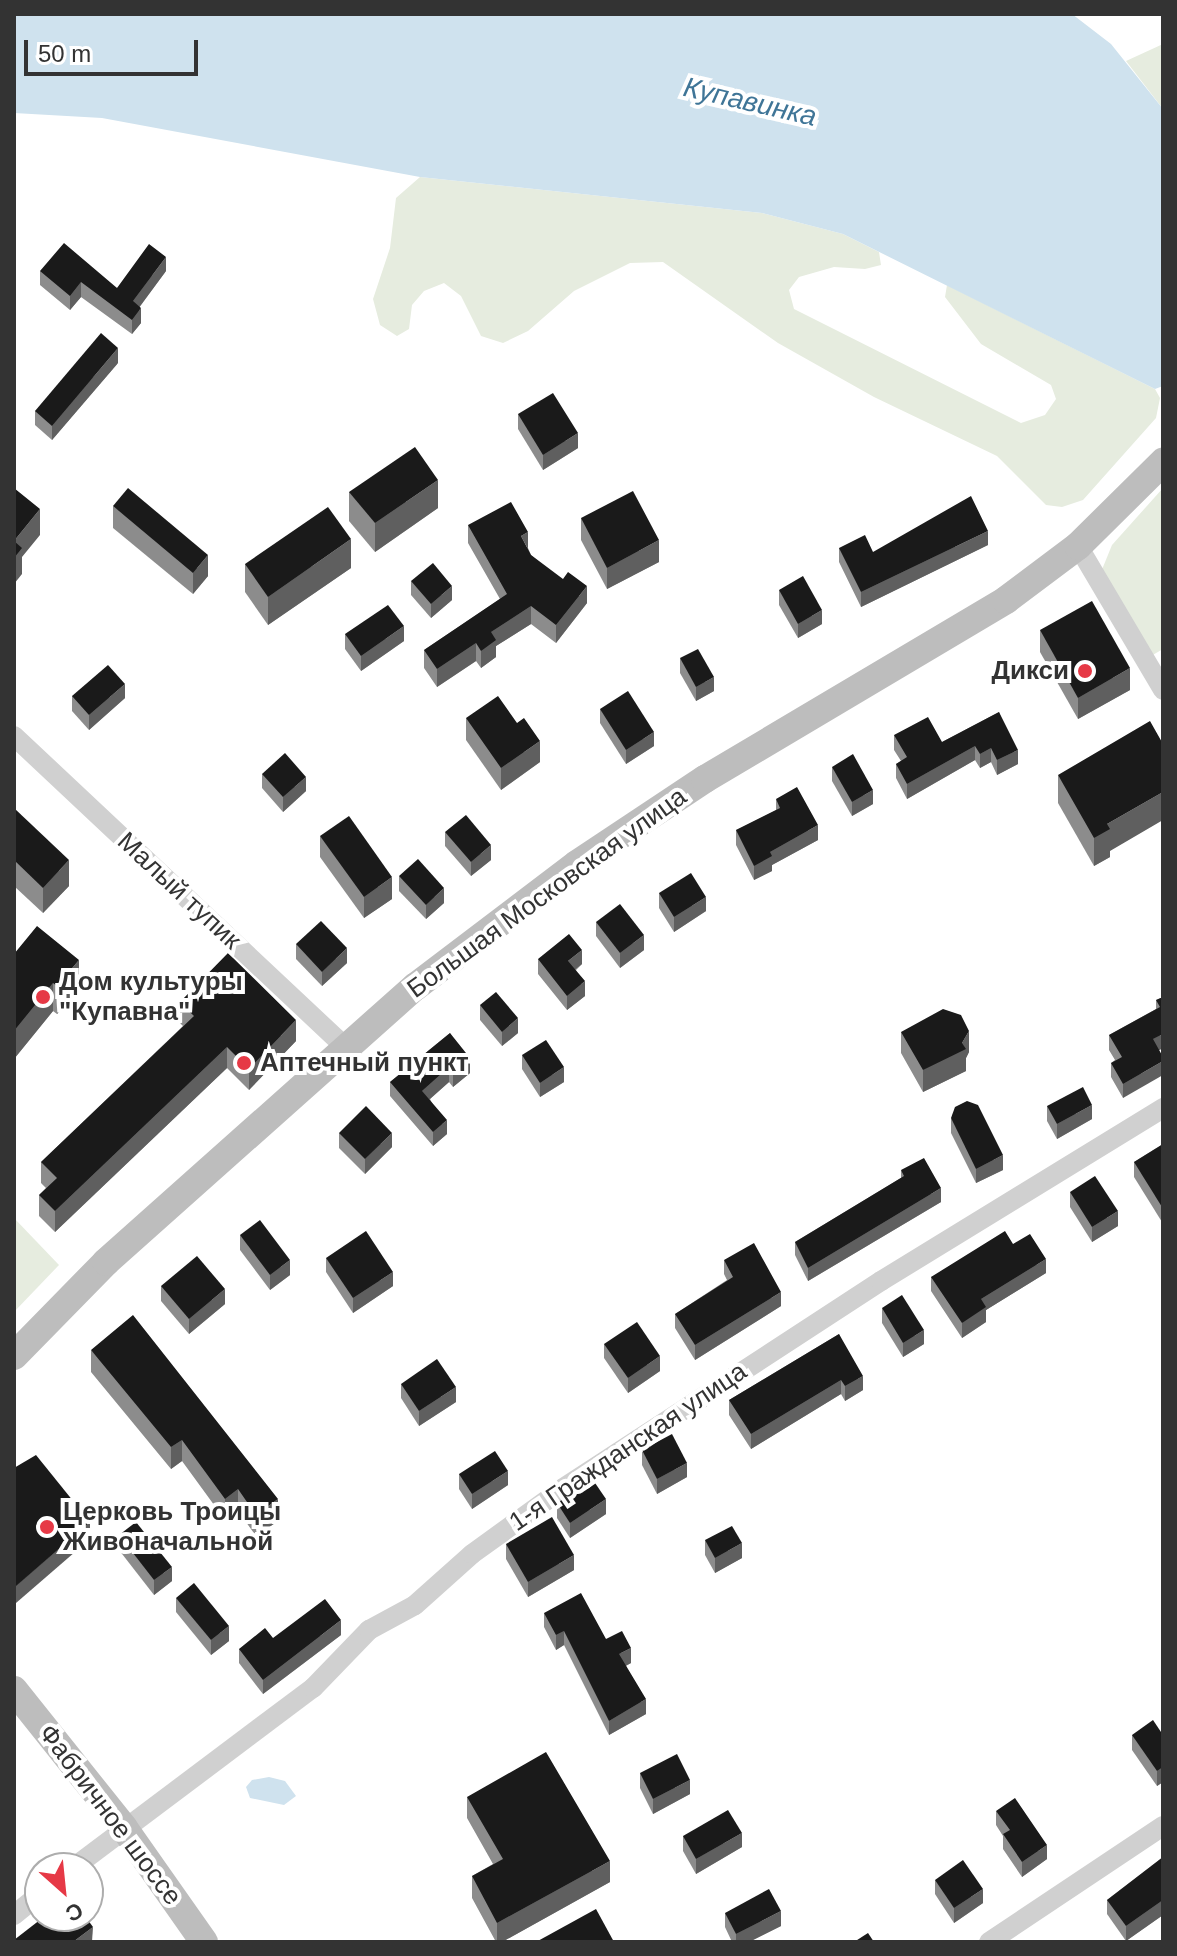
<!DOCTYPE html>
<meta charset="utf-8">
<style>
body{margin:0}
#map{position:relative;width:1177px;height:1956px;overflow:hidden;background:#fff;font-family:Arial,sans-serif}
div>[style]{position:absolute}
.green>*{inset:0;background:#e6ecdf}
.water>*{inset:0;background:#cfe2ee}
.street>*{height:20px;margin:-10px;padding:0 10px;transform-origin:10px;border-radius:10px;background:#d0d0d0}
.secondary>*{height:28px;margin:-14px;padding:0 14px;transform-origin:14px;border-radius:14px;background:#bdbdbd}
.wall>*{inset:0;background:#8c8c8c}
.shaded-wall>*{inset:0;background:#5f5f5f}
.building>*{inset:0;background:#1a1a1a}
.dots>*{width:22px;height:22px;translate:-50% -50%;box-sizing:border-box;border:4px solid #fff;border-radius:50%}
span{translate:-50% -50%;white-space:nowrap;text-align:center;line-height:1.15;-webkit-text-stroke:8px #fff;paint-order:stroke}
.poi-label{font-size:26px;color:#333;font-weight:700}
.right{translate:-100% -50%;text-align:right}
.left{translate:0 -50%;text-align:left}
.street-label{font-size:26px;color:#333}
.water-label{font-size:28px;color:#3f7597;font-style:italic}
.frame{position:absolute;inset:0;border:16px solid #333;pointer-events:none}
.north{position:absolute;left:24px;top:1852px;width:80px;height:80px;box-sizing:border-box;background:#fff;border:2px solid #adadad;border-radius:50%;rotate:153deg;font-size:22px;font-weight:700;line-height:32px;text-align:center;color:#333}
.north::after{content:'';display:block;margin:auto;width:28px;height:36px;background:#e63946;clip-path:polygon(50% 0,100% 100%,50% 72%,0 100%)}
.scale{position:absolute;left:24px;top:40px;width:174px;height:36px;box-sizing:border-box;border:4px solid #333;border-top:0;padding-left:10px;font-size:24px;line-height:28px;white-space:nowrap;color:#333;-webkit-text-stroke:6px #fff;paint-order:stroke}
</style>
<div id="map">
<div class="green">
<div style="clip-path:polygon(1163px 44px,1163px 109px,1126px 61px)"></div>
<div style="clip-path:polygon(420px 177px,762px 213px,843px 234px,879px 252px,881px 265px,865px 269px,834px 267px,799px 277px,789px 290px,794px 309px,1021px 423px,1045px 415px,1056px 399px,1051px 385px,981px 344px,945px 297px,947px 285px,1155px 389px,1160px 398px,1156px 418px,1083px 500px,1062px 507px,1046px 505px,997px 456px,874px 397px,778px 343px,663px 262px,630px 263px,574px 291px,528px 331px,503px 343px,481px 336px,461px 296px,444px 283px,424px 291px,412px 305px,409px 329px,397px 336px,380px 325px,373px 299px,390px 248px,396px 198px)"></div>
<div style="clip-path:polygon(1163px 488px,1163px 649px,1151px 656px,1101px 572px,1112px 545px)"></div>
<div style="clip-path:polygon(14px 1218px,59px 1265px,14px 1312px)"></div>
</div>
<div class="water">
<div style="clip-path:polygon(14px 14px,1072px 14px,1111px 44px,1163px 109px,1163px 386px,1155px 389px,843px 234px,762px 213px,420px 177px,102px 118px,14px 113px)"></div>
<div style="clip-path:polygon(269px 1777px,285px 1781px,296px 1796px,284px 1805px,250px 1798px,246px 1787px,252px 1780px)"></div>
</div>
<div class="street">
<div style="left:1078px;top:546px;width:167px;rotate:59.4deg"></div>
<div style="left:14px;top:736px;width:453px;rotate:43.2deg"></div>
<div style="left:73px;top:1868px;width:300px;rotate:-36.9deg"></div>
<div style="left:313px;top:1688px;width:81px;rotate:-46deg"></div>
<div style="left:369px;top:1630px;width:52px;rotate:-28.5deg"></div>
<div style="left:415px;top:1605px;width:76px;rotate:-41.8deg"></div>
<div style="left:472px;top:1554px;width:111px;rotate:-35.8deg"></div>
<div style="left:562px;top:1489px;width:381px;rotate:-33.1deg"></div>
<div style="left:881px;top:1281px;width:331px;rotate:-31.5deg"></div>
<div style="left:14px;top:1915px;width:33px;rotate:-39deg"></div>
<div style="left:989px;top:1942px;width:209px;rotate:-33.7deg"></div>
</div>
<div class="secondary">
<div style="left:14px;top:1356px;width:132px;rotate:-45.6deg"></div>
<div style="left:106px;top:1262px;width:414px;rotate:-41.7deg"></div>
<div style="left:415px;top:987px;width:203px;rotate:-37.2deg"></div>
<div style="left:577px;top:864px;width:154px;rotate:-33.6deg"></div>
<div style="left:705px;top:779px;width:350px;rotate:-30.7deg"></div>
<div style="left:1006px;top:600px;width:90px;rotate:-36.9deg"></div>
<div style="left:1078px;top:546px;width:120px;rotate:-44.7deg"></div>
<div style="left:14px;top:1690px;width:176px;rotate:51.4deg"></div>
<div style="left:124px;top:1828px;width:139px;rotate:54.9deg"></div>
</div>
<div class="wall">
<div style="clip-path:polygon(40px 271px,117px 288px,166px 271px,139px 307px,141px 323px,132px 334px,81px 297px,70px 310px,40px 285px)"></div>
<div style="clip-path:polygon(118px 363px,52px 440px,35px 425px,35px 411px)"></div>
<div style="clip-path:polygon(518px 414px,578px 448px,543px 470px,518px 429px)"></div>
<div style="clip-path:polygon(349px 492px,438px 508px,375px 552px,349px 521px)"></div>
<div style="clip-path:polygon(113px 506px,208px 576px,193px 594px,113px 528px)"></div>
<div style="clip-path:polygon(581px 518px,659px 562px,607px 589px,581px 540px)"></div>
<div style="clip-path:polygon(468px 525px,528px 548px,531px 555px,587px 603px,556px 643px,531px 624px,496px 646px,496px 657px,481px 668px,476px 661px,437px 687px,424px 668px,424px 650px,500px 599px,468px 543px)"></div>
<div style="clip-path:polygon(988px 545px,861px 607px,839px 562px,839px 548px,873px 552px)"></div>
<div style="clip-path:polygon(245px 564px,351px 568px,268px 625px,245px 592px)"></div>
<div style="clip-path:polygon(411px 581px,452px 600px,431px 618px,411px 595px)"></div>
<div style="clip-path:polygon(779px 590px,822px 624px,798px 638px,779px 605px)"></div>
<div style="clip-path:polygon(1040px 630px,1130px 690px,1078px 719px,1040px 652px)"></div>
<div style="clip-path:polygon(345px 634px,404px 641px,361px 671px,345px 649px)"></div>
<div style="clip-path:polygon(680px 658px,714px 691px,696px 701px,680px 673px)"></div>
<div style="clip-path:polygon(72px 696px,125px 698px,89px 730px,72px 711px)"></div>
<div style="clip-path:polygon(600px 709px,654px 746px,626px 764px,600px 723px)"></div>
<div style="clip-path:polygon(999px 712px,1018px 764px,997px 775px,991px 762px,980px 768px,975px 760px,907px 799px,896px 778px,896px 764px,901px 761px,894px 750px,894px 735px,942px 742px)"></div>
<div style="clip-path:polygon(466px 718px,540px 762px,501px 790px,466px 740px)"></div>
<div style="clip-path:polygon(832px 767px,873px 804px,852px 816px,832px 781px)"></div>
<div style="clip-path:polygon(262px 774px,306px 791px,283px 812px,262px 788px)"></div>
<div style="clip-path:polygon(1058px 775px,1110px 851px,1110px 857px,1094px 866px,1058px 803px)"></div>
<div style="clip-path:polygon(776px 799px,818px 840px,772px 865px,772px 871px,754px 880px,736px 845px,736px 830px,776px 810px)"></div>
<div style="clip-path:polygon(14px 808px,69px 886px,43px 913px,14px 886px)"></div>
<div style="clip-path:polygon(445px 832px,491px 860px,471px 876px,445px 846px)"></div>
<div style="clip-path:polygon(320px 836px,392px 899px,364px 918px,320px 857px)"></div>
<div style="clip-path:polygon(399px 876px,444px 903px,426px 919px,399px 891px)"></div>
<div style="clip-path:polygon(659px 893px,706px 911px,674px 932px,659px 908px)"></div>
<div style="clip-path:polygon(596px 922px,644px 950px,620px 968px,596px 936px)"></div>
<div style="clip-path:polygon(296px 944px,347px 963px,322px 986px,296px 959px)"></div>
<div style="clip-path:polygon(14px 954px,79px 988px,57px 1014px,53px 1011px,14px 1059px)"></div>
<div style="clip-path:polygon(538px 959px,582px 964px,576px 970px,585px 996px,567px 1010px,538px 974px)"></div>
<div style="clip-path:polygon(1163px 997px,1159px 1050px,1123px 1098px,1111px 1077px,1111px 1063px,1115px 1060px,1109px 1050px,1109px 1035px,1156px 1009px,1156px 1000px)"></div>
<div style="clip-path:polygon(180px 1002px,296px 1041px,249px 1090px,227px 1068px,55px 1232px,39px 1216px,39px 1195px,46px 1188px,41px 1183px,41px 1162px,183px 1026px,180px 1023px)"></div>
<div style="clip-path:polygon(480px 1005px,518px 1033px,502px 1046px,480px 1020px)"></div>
<div style="clip-path:polygon(901px 1032px,969px 1052px,966px 1058px,966px 1071px,923px 1092px,901px 1053px)"></div>
<div style="clip-path:polygon(450px 1033px,470px 1073px,453px 1087px,449px 1082px,430px 1099px,447px 1134px,433px 1146px,390px 1096px,390px 1082px)"></div>
<div style="clip-path:polygon(522px 1055px,564px 1082px,540px 1097px,522px 1069px)"></div>
<div style="clip-path:polygon(1047px 1106px,1092px 1119px,1057px 1139px,1047px 1121px)"></div>
<div style="clip-path:polygon(951px 1118px,1003px 1170px,976px 1183px,951px 1133px)"></div>
<div style="clip-path:polygon(339px 1133px,392px 1147px,365px 1174px,339px 1148px)"></div>
<div style="clip-path:polygon(1163px 1144px,1163px 1221px,1162px 1222px,1134px 1177px,1134px 1162px)"></div>
<div style="clip-path:polygon(901px 1170px,941px 1202px,808px 1281px,795px 1255px,795px 1242px,901px 1178px)"></div>
<div style="clip-path:polygon(1070px 1192px,1118px 1226px,1092px 1242px,1070px 1207px)"></div>
<div style="clip-path:polygon(240px 1235px,290px 1275px,270px 1290px,240px 1250px)"></div>
<div style="clip-path:polygon(1013px 1244px,1046px 1273px,986px 1310px,986px 1322px,962px 1338px,931px 1291px,931px 1277px)"></div>
<div style="clip-path:polygon(326px 1258px,393px 1286px,353px 1313px,326px 1272px)"></div>
<div style="clip-path:polygon(724px 1260px,781px 1306px,695px 1360px,675px 1328px,675px 1314px,727px 1280px,724px 1274px)"></div>
<div style="clip-path:polygon(161px 1286px,225px 1304px,189px 1334px,161px 1301px)"></div>
<div style="clip-path:polygon(882px 1308px,924px 1344px,903px 1357px,882px 1323px)"></div>
<div style="clip-path:polygon(839px 1334px,863px 1390px,845px 1401px,841px 1394px,751px 1449px,729px 1415px,729px 1400px)"></div>
<div style="clip-path:polygon(604px 1344px,660px 1371px,628px 1393px,604px 1358px)"></div>
<div style="clip-path:polygon(91px 1350px,278px 1521px,256px 1536px,238px 1511px,225px 1520px,182px 1461px,171px 1469px,91px 1372px)"></div>
<div style="clip-path:polygon(401px 1384px,456px 1402px,419px 1426px,401px 1398px)"></div>
<div style="clip-path:polygon(642px 1450px,687px 1477px,657px 1494px,642px 1465px)"></div>
<div style="clip-path:polygon(459px 1474px,508px 1485px,472px 1509px,459px 1489px)"></div>
<div style="clip-path:polygon(557px 1503px,606px 1514px,570px 1538px,557px 1518px)"></div>
<div style="clip-path:polygon(119px 1535px,172px 1581px,154px 1595px,119px 1550px)"></div>
<div style="clip-path:polygon(705px 1540px,742px 1558px,715px 1573px,705px 1555px)"></div>
<div style="clip-path:polygon(506px 1544px,574px 1570px,528px 1597px,506px 1559px)"></div>
<div style="clip-path:polygon(176px 1598px,229px 1641px,211px 1655px,176px 1612px)"></div>
<div style="clip-path:polygon(544px 1613px,606px 1639px,631px 1663px,626px 1666px,646px 1714px,609px 1735px,564px 1645px,556px 1650px,544px 1627px)"></div>
<div style="clip-path:polygon(341px 1635px,263px 1694px,239px 1663px,239px 1649px,273px 1638px)"></div>
<div style="clip-path:polygon(1163px 1685px,1163px 1704px,1161px 1701px,1161px 1686px)"></div>
<div style="clip-path:polygon(1132px 1735px,1163px 1735px,1163px 1782px,1157px 1786px,1132px 1750px)"></div>
<div style="clip-path:polygon(640px 1773px,690px 1794px,653px 1814px,640px 1788px)"></div>
<div style="clip-path:polygon(467px 1797px,610px 1882px,502px 1942px,496px 1942px,472px 1898px,472px 1876px,493px 1864px,467px 1818px)"></div>
<div style="clip-path:polygon(996px 1811px,1047px 1859px,1022px 1877px,1003px 1849px,1003px 1836px,996px 1825px)"></div>
<div style="clip-path:polygon(683px 1836px,742px 1847px,696px 1874px,683px 1851px)"></div>
<div style="clip-path:polygon(1163px 1857px,1163px 1915px,1126px 1941px,1107px 1914px,1107px 1900px)"></div>
<div style="clip-path:polygon(935px 1880px,983px 1903px,954px 1923px,935px 1894px)"></div>
<div style="clip-path:polygon(725px 1913px,781px 1926px,749px 1942px,732px 1942px,725px 1927px)"></div>
</div>
<div class="shaded-wall">
<div style="clip-path:polygon(166px 257px,166px 271px,133px 316px,133px 301px)"></div>
<div style="clip-path:polygon(81px 282px,81px 297px,70px 310px,70px 296px)"></div>
<div style="clip-path:polygon(141px 308px,141px 323px,132px 334px,132px 320px)"></div>
<div style="clip-path:polygon(118px 348px,118px 363px,52px 440px,52px 426px)"></div>
<div style="clip-path:polygon(578px 433px,578px 448px,543px 470px,543px 455px)"></div>
<div style="clip-path:polygon(438px 480px,438px 508px,375px 552px,375px 523px)"></div>
<div style="clip-path:polygon(40px 509px,40px 535px,22px 557px,22px 574px,14px 584px,14px 541px)"></div>
<div style="clip-path:polygon(988px 531px,988px 545px,861px 607px,861px 592px)"></div>
<div style="clip-path:polygon(528px 532px,528px 549px,521px 536px)"></div>
<div style="clip-path:polygon(351px 539px,351px 568px,268px 625px,268px 597px)"></div>
<div style="clip-path:polygon(659px 540px,659px 562px,607px 589px,607px 568px)"></div>
<div style="clip-path:polygon(208px 555px,208px 576px,193px 594px,193px 573px)"></div>
<div style="clip-path:polygon(452px 586px,452px 600px,431px 618px,431px 604px)"></div>
<div style="clip-path:polygon(587px 586px,587px 603px,556px 643px,556px 625px)"></div>
<div style="clip-path:polygon(531px 606px,531px 624px,496px 646px,496px 657px,481px 668px,481px 651px,491px 632px)"></div>
<div style="clip-path:polygon(822px 610px,822px 624px,798px 638px,798px 624px)"></div>
<div style="clip-path:polygon(404px 626px,404px 641px,361px 671px,361px 656px)"></div>
<div style="clip-path:polygon(476px 643px,476px 661px,437px 687px,437px 669px)"></div>
<div style="clip-path:polygon(1130px 668px,1130px 690px,1078px 719px,1078px 698px)"></div>
<div style="clip-path:polygon(714px 677px,714px 691px,696px 701px,696px 687px)"></div>
<div style="clip-path:polygon(125px 684px,125px 698px,89px 730px,89px 715px)"></div>
<div style="clip-path:polygon(654px 732px,654px 746px,626px 764px,626px 750px)"></div>
<div style="clip-path:polygon(540px 741px,540px 762px,501px 790px,501px 768px)"></div>
<div style="clip-path:polygon(975px 746px,975px 760px,907px 799px,907px 784px)"></div>
<div style="clip-path:polygon(991px 748px,991px 762px,980px 768px,980px 754px)"></div>
<div style="clip-path:polygon(1018px 750px,1018px 764px,997px 775px,997px 760px)"></div>
<div style="clip-path:polygon(306px 777px,306px 791px,283px 812px,283px 797px)"></div>
<div style="clip-path:polygon(873px 790px,873px 804px,852px 816px,852px 802px)"></div>
<div style="clip-path:polygon(1163px 792px,1163px 820px,1110px 851px,1110px 857px,1094px 866px,1094px 838px,1107px 824px)"></div>
<div style="clip-path:polygon(818px 825px,818px 840px,772px 865px,772px 871px,754px 880px,754px 866px,770px 852px)"></div>
<div style="clip-path:polygon(491px 845px,491px 860px,471px 876px,471px 862px)"></div>
<div style="clip-path:polygon(69px 860px,69px 886px,43px 913px,43px 888px)"></div>
<div style="clip-path:polygon(392px 877px,392px 899px,364px 918px,364px 897px)"></div>
<div style="clip-path:polygon(444px 888px,444px 903px,426px 919px,426px 905px)"></div>
<div style="clip-path:polygon(706px 897px,706px 911px,674px 932px,674px 917px)"></div>
<div style="clip-path:polygon(644px 935px,644px 950px,620px 968px,620px 953px)"></div>
<div style="clip-path:polygon(347px 948px,347px 963px,322px 986px,322px 972px)"></div>
<div style="clip-path:polygon(582px 950px,582px 964px,568px 975px,568px 961px)"></div>
<div style="clip-path:polygon(79px 960px,79px 988px,57px 1014px,57px 986px)"></div>
<div style="clip-path:polygon(585px 981px,585px 996px,567px 1010px,567px 996px)"></div>
<div style="clip-path:polygon(53px 983px,53px 1011px,14px 1059px,14px 1031px)"></div>
<div style="clip-path:polygon(518px 1018px,518px 1033px,502px 1046px,502px 1032px)"></div>
<div style="clip-path:polygon(296px 1020px,296px 1041px,249px 1090px,249px 1069px)"></div>
<div style="clip-path:polygon(969px 1031px,969px 1052px,966px 1058px,966px 1071px,923px 1092px,923px 1070px,962px 1043px)"></div>
<div style="clip-path:polygon(1163px 1034px,1163px 1048px,1153px 1054px,1153px 1039px)"></div>
<div style="clip-path:polygon(227px 1047px,227px 1068px,55px 1232px,55px 1211px)"></div>
<div style="clip-path:polygon(470px 1058px,470px 1073px,453px 1087px,453px 1072px)"></div>
<div style="clip-path:polygon(1163px 1061px,1163px 1075px,1123px 1098px,1123px 1084px)"></div>
<div style="clip-path:polygon(449px 1067px,449px 1082px,422px 1106px,422px 1091px)"></div>
<div style="clip-path:polygon(564px 1067px,564px 1082px,540px 1097px,540px 1083px)"></div>
<div style="clip-path:polygon(1092px 1105px,1092px 1119px,1057px 1139px,1057px 1124px)"></div>
<div style="clip-path:polygon(447px 1120px,447px 1134px,433px 1146px,433px 1132px)"></div>
<div style="clip-path:polygon(392px 1133px,392px 1147px,365px 1174px,365px 1159px)"></div>
<div style="clip-path:polygon(1003px 1155px,1003px 1170px,976px 1183px,976px 1169px)"></div>
<div style="clip-path:polygon(941px 1188px,941px 1202px,808px 1281px,808px 1268px)"></div>
<div style="clip-path:polygon(1118px 1211px,1118px 1226px,1092px 1242px,1092px 1227px)"></div>
<div style="clip-path:polygon(1046px 1259px,1046px 1273px,986px 1310px,986px 1322px,962px 1338px,962px 1323px,981px 1299px)"></div>
<div style="clip-path:polygon(290px 1260px,290px 1275px,270px 1290px,270px 1275px)"></div>
<div style="clip-path:polygon(393px 1272px,393px 1286px,353px 1313px,353px 1298px)"></div>
<div style="clip-path:polygon(225px 1289px,225px 1304px,189px 1334px,189px 1319px)"></div>
<div style="clip-path:polygon(781px 1292px,781px 1306px,695px 1360px,695px 1345px)"></div>
<div style="clip-path:polygon(924px 1330px,924px 1344px,903px 1357px,903px 1343px)"></div>
<div style="clip-path:polygon(660px 1356px,660px 1371px,628px 1393px,628px 1378px)"></div>
<div style="clip-path:polygon(863px 1376px,863px 1390px,845px 1401px,845px 1386px)"></div>
<div style="clip-path:polygon(841px 1380px,841px 1394px,751px 1449px,751px 1434px)"></div>
<div style="clip-path:polygon(456px 1387px,456px 1402px,419px 1426px,419px 1411px)"></div>
<div style="clip-path:polygon(182px 1440px,182px 1461px,171px 1469px,171px 1447px)"></div>
<div style="clip-path:polygon(687px 1463px,687px 1477px,657px 1494px,657px 1479px)"></div>
<div style="clip-path:polygon(508px 1471px,508px 1485px,472px 1509px,472px 1494px)"></div>
<div style="clip-path:polygon(238px 1489px,238px 1511px,225px 1520px,225px 1499px)"></div>
<div style="clip-path:polygon(278px 1499px,278px 1521px,256px 1536px,256px 1515px)"></div>
<div style="clip-path:polygon(606px 1499px,606px 1514px,570px 1538px,570px 1523px)"></div>
<div style="clip-path:polygon(90px 1522px,90px 1539px,16px 1603px,14px 1603px,14px 1587px)"></div>
<div style="clip-path:polygon(742px 1543px,742px 1558px,715px 1573px,715px 1558px)"></div>
<div style="clip-path:polygon(574px 1555px,574px 1570px,528px 1597px,528px 1582px)"></div>
<div style="clip-path:polygon(172px 1567px,172px 1581px,154px 1595px,154px 1580px)"></div>
<div style="clip-path:polygon(341px 1620px,341px 1635px,263px 1694px,263px 1680px)"></div>
<div style="clip-path:polygon(229px 1626px,229px 1641px,211px 1655px,211px 1640px)"></div>
<div style="clip-path:polygon(564px 1631px,564px 1645px,556px 1650px,556px 1635px)"></div>
<div style="clip-path:polygon(631px 1648px,631px 1663px,619px 1669px,619px 1654px)"></div>
<div style="clip-path:polygon(646px 1699px,646px 1714px,609px 1735px,609px 1721px)"></div>
<div style="clip-path:polygon(1163px 1767px,1163px 1782px,1157px 1786px,1157px 1771px)"></div>
<div style="clip-path:polygon(690px 1780px,690px 1794px,653px 1814px,653px 1799px)"></div>
<div style="clip-path:polygon(742px 1833px,742px 1847px,696px 1874px,696px 1859px)"></div>
<div style="clip-path:polygon(1047px 1845px,1047px 1859px,1022px 1877px,1022px 1862px)"></div>
<div style="clip-path:polygon(610px 1861px,610px 1882px,502px 1942px,497px 1942px,497px 1923px)"></div>
<div style="clip-path:polygon(983px 1889px,983px 1903px,954px 1923px,954px 1908px)"></div>
<div style="clip-path:polygon(1163px 1900px,1163px 1915px,1126px 1941px,1126px 1926px)"></div>
<div style="clip-path:polygon(781px 1911px,781px 1926px,749px 1942px,736px 1942px,736px 1934px)"></div>
<div style="clip-path:polygon(93px 1927px,92px 1942px,73px 1942px)"></div>
</div>
<div class="building">
<div style="clip-path:polygon(64px 243px,117px 288px,149px 244px,166px 257px,133px 301px,141px 308px,132px 320px,81px 282px,70px 296px,40px 271px)"></div>
<div style="clip-path:polygon(101px 333px,118px 348px,52px 426px,35px 411px)"></div>
<div style="clip-path:polygon(553px 393px,578px 433px,543px 455px,518px 414px)"></div>
<div style="clip-path:polygon(415px 447px,438px 480px,375px 523px,349px 492px)"></div>
<div style="clip-path:polygon(14px 488px,40px 509px,14px 541px,22px 548px,14px 558px)"></div>
<div style="clip-path:polygon(128px 488px,208px 555px,193px 573px,113px 506px)"></div>
<div style="clip-path:polygon(633px 491px,659px 540px,607px 568px,581px 518px)"></div>
<div style="clip-path:polygon(971px 496px,988px 531px,861px 592px,839px 548px,865px 535px,873px 552px)"></div>
<div style="clip-path:polygon(511px 502px,528px 532px,521px 536px,531px 555px,563px 579px,568px 572px,587px 586px,556px 625px,531px 606px,491px 632px,496px 640px,481px 651px,476px 643px,437px 669px,424px 650px,507px 594px,468px 525px)"></div>
<div style="clip-path:polygon(328px 507px,351px 539px,268px 597px,245px 564px)"></div>
<div style="clip-path:polygon(433px 563px,452px 586px,431px 604px,411px 581px)"></div>
<div style="clip-path:polygon(803px 576px,822px 610px,798px 624px,779px 590px)"></div>
<div style="clip-path:polygon(1092px 601px,1130px 668px,1078px 698px,1040px 630px)"></div>
<div style="clip-path:polygon(388px 605px,404px 626px,361px 656px,345px 634px)"></div>
<div style="clip-path:polygon(698px 649px,714px 677px,696px 687px,680px 658px)"></div>
<div style="clip-path:polygon(108px 665px,125px 684px,89px 715px,72px 696px)"></div>
<div style="clip-path:polygon(628px 691px,654px 732px,626px 750px,600px 709px)"></div>
<div style="clip-path:polygon(498px 696px,517px 723px,524px 718px,540px 741px,501px 768px,466px 718px)"></div>
<div style="clip-path:polygon(999px 712px,1018px 750px,997px 760px,991px 748px,980px 754px,975px 746px,907px 784px,896px 764px,907px 757px,894px 735px,928px 717px,942px 742px)"></div>
<div style="clip-path:polygon(1150px 721px,1163px 744px,1163px 792px,1107px 824px,1110px 829px,1094px 838px,1058px 775px)"></div>
<div style="clip-path:polygon(285px 753px,306px 777px,283px 797px,262px 774px)"></div>
<div style="clip-path:polygon(853px 754px,873px 790px,852px 802px,832px 767px)"></div>
<div style="clip-path:polygon(797px 787px,818px 825px,770px 852px,772px 856px,754px 866px,736px 830px,780px 808px,776px 799px)"></div>
<div style="clip-path:polygon(14px 808px,69px 860px,43px 888px,14px 860px)"></div>
<div style="clip-path:polygon(466px 815px,491px 845px,471px 862px,445px 832px)"></div>
<div style="clip-path:polygon(349px 816px,392px 877px,364px 897px,320px 836px)"></div>
<div style="clip-path:polygon(418px 859px,444px 888px,426px 905px,399px 876px)"></div>
<div style="clip-path:polygon(691px 873px,706px 897px,674px 917px,659px 893px)"></div>
<div style="clip-path:polygon(620px 904px,644px 935px,620px 953px,596px 922px)"></div>
<div style="clip-path:polygon(321px 921px,347px 948px,322px 972px,296px 944px)"></div>
<div style="clip-path:polygon(37px 926px,79px 960px,57px 986px,53px 983px,14px 1031px,14px 954px)"></div>
<div style="clip-path:polygon(569px 934px,582px 950px,568px 961px,585px 981px,567px 996px,538px 959px)"></div>
<div style="clip-path:polygon(228px 953px,296px 1020px,249px 1069px,227px 1047px,55px 1211px,39px 1195px,57px 1178px,41px 1162px,194px 1016px,180px 1002px)"></div>
<div style="clip-path:polygon(496px 992px,518px 1018px,502px 1032px,480px 1005px)"></div>
<div style="clip-path:polygon(1163px 997px,1163px 1034px,1153px 1039px,1163px 1057px,1163px 1061px,1123px 1084px,1111px 1063px,1122px 1057px,1109px 1035px,1160px 1007px,1156px 1000px)"></div>
<div style="clip-path:polygon(943px 1009px,961px 1015px,969px 1031px,962px 1043px,966px 1049px,923px 1070px,901px 1032px)"></div>
<div style="clip-path:polygon(450px 1033px,470px 1058px,453px 1072px,449px 1067px,422px 1091px,447px 1120px,433px 1132px,390px 1082px)"></div>
<div style="clip-path:polygon(546px 1040px,564px 1067px,540px 1083px,522px 1055px)"></div>
<div style="clip-path:polygon(1083px 1087px,1092px 1105px,1057px 1124px,1047px 1106px)"></div>
<div style="clip-path:polygon(967px 1101px,978px 1105px,1003px 1155px,976px 1169px,951px 1118px,955px 1107px)"></div>
<div style="clip-path:polygon(366px 1106px,392px 1133px,365px 1159px,339px 1133px)"></div>
<div style="clip-path:polygon(1163px 1144px,1163px 1206px,1162px 1207px,1134px 1162px)"></div>
<div style="clip-path:polygon(924px 1158px,941px 1188px,808px 1268px,795px 1242px,904px 1176px,901px 1170px)"></div>
<div style="clip-path:polygon(1095px 1176px,1118px 1211px,1092px 1227px,1070px 1192px)"></div>
<div style="clip-path:polygon(260px 1220px,290px 1260px,270px 1275px,240px 1235px)"></div>
<div style="clip-path:polygon(366px 1231px,393px 1272px,353px 1298px,326px 1258px)"></div>
<div style="clip-path:polygon(1005px 1231px,1013px 1244px,1030px 1234px,1046px 1259px,981px 1299px,986px 1307px,962px 1323px,931px 1277px)"></div>
<div style="clip-path:polygon(754px 1243px,781px 1292px,695px 1345px,675px 1314px,733px 1277px,724px 1260px)"></div>
<div style="clip-path:polygon(197px 1256px,225px 1289px,189px 1319px,161px 1286px)"></div>
<div style="clip-path:polygon(902px 1295px,924px 1330px,903px 1343px,882px 1308px)"></div>
<div style="clip-path:polygon(133px 1315px,278px 1499px,256px 1515px,238px 1489px,225px 1499px,182px 1440px,171px 1447px,91px 1350px)"></div>
<div style="clip-path:polygon(637px 1322px,660px 1356px,628px 1378px,604px 1344px)"></div>
<div style="clip-path:polygon(839px 1334px,863px 1376px,845px 1386px,841px 1380px,751px 1434px,729px 1400px)"></div>
<div style="clip-path:polygon(437px 1359px,456px 1387px,419px 1411px,401px 1384px)"></div>
<div style="clip-path:polygon(672px 1434px,687px 1463px,657px 1479px,642px 1450px)"></div>
<div style="clip-path:polygon(495px 1451px,508px 1471px,472px 1494px,459px 1474px)"></div>
<div style="clip-path:polygon(36px 1455px,90px 1522px,16px 1586px,14px 1587px,14px 1468px)"></div>
<div style="clip-path:polygon(593px 1480px,606px 1499px,570px 1523px,557px 1503px)"></div>
<div style="clip-path:polygon(552px 1517px,574px 1555px,528px 1582px,506px 1544px)"></div>
<div style="clip-path:polygon(136px 1522px,172px 1567px,154px 1580px,119px 1535px)"></div>
<div style="clip-path:polygon(732px 1526px,742px 1543px,715px 1558px,705px 1540px)"></div>
<div style="clip-path:polygon(194px 1583px,229px 1626px,211px 1640px,176px 1598px)"></div>
<div style="clip-path:polygon(581px 1593px,606px 1639px,622px 1631px,631px 1648px,619px 1654px,646px 1699px,609px 1721px,564px 1631px,556px 1635px,544px 1613px)"></div>
<div style="clip-path:polygon(325px 1599px,341px 1620px,263px 1680px,239px 1649px,265px 1628px,273px 1638px)"></div>
<div style="clip-path:polygon(1153px 1720px,1163px 1735px,1163px 1767px,1157px 1771px,1132px 1735px)"></div>
<div style="clip-path:polygon(546px 1752px,610px 1861px,497px 1923px,472px 1876px,503px 1859px,467px 1797px)"></div>
<div style="clip-path:polygon(677px 1754px,690px 1780px,653px 1799px,640px 1773px)"></div>
<div style="clip-path:polygon(1015px 1798px,1047px 1845px,1022px 1862px,1003px 1834px,1010px 1830px,996px 1811px)"></div>
<div style="clip-path:polygon(728px 1810px,742px 1833px,696px 1859px,683px 1836px)"></div>
<div style="clip-path:polygon(1163px 1857px,1163px 1900px,1126px 1926px,1107px 1900px)"></div>
<div style="clip-path:polygon(963px 1860px,983px 1889px,954px 1908px,935px 1880px)"></div>
<div style="clip-path:polygon(769px 1889px,781px 1911px,736px 1934px,725px 1913px)"></div>
<div style="clip-path:polygon(596px 1909px,614px 1942px,536px 1942px)"></div>
<div style="clip-path:polygon(45px 1916px,85px 1916px,93px 1927px,73px 1942px,14px 1942px,14px 1940px)"></div>
<div style="clip-path:polygon(868px 1933px,874px 1942px,854px 1942px)"></div>
</div>
<div class="dots">
<div style="left:1085px;top:671px;background:#e63946"></div>
<div style="left:43px;top:997px;background:#e63946"></div>
<div style="left:244px;top:1063px;background:#e63946"></div>
<div style="left:47px;top:1527px;background:#e63946"></div>
</div>
<div class="poi-label">
<span class="right" style="left:1069px;top:671px">Дикси</span>
<span class="left" style="left:59px;top:997px">Дом культуры<br>"Купавна"</span>
<span class="left" style="left:260px;top:1063px">Аптечный пункт</span>
<span class="left" style="left:63px;top:1527px">Церковь Троицы<br>Живоначальной</span>
</div>
<div class="street-label">
<span style="left:179px;top:891px;rotate:43deg">Малый тупик</span>
<span style="left:547px;top:893px;rotate:-36deg">Большая Московская улица</span>
<span style="left:628px;top:1447px;rotate:-34deg">1-я Гражданская улица</span>
<span style="left:110px;top:1815px;rotate:53deg">Фабричное шоссе</span>
</div>
<div class="water-label">
<span style="left:750px;top:102px;rotate:13deg">Купавинка</span>
</div>
<div class="frame"></div>
<div class="north">С</div>
<div class="scale">50 m</div>
</div>
